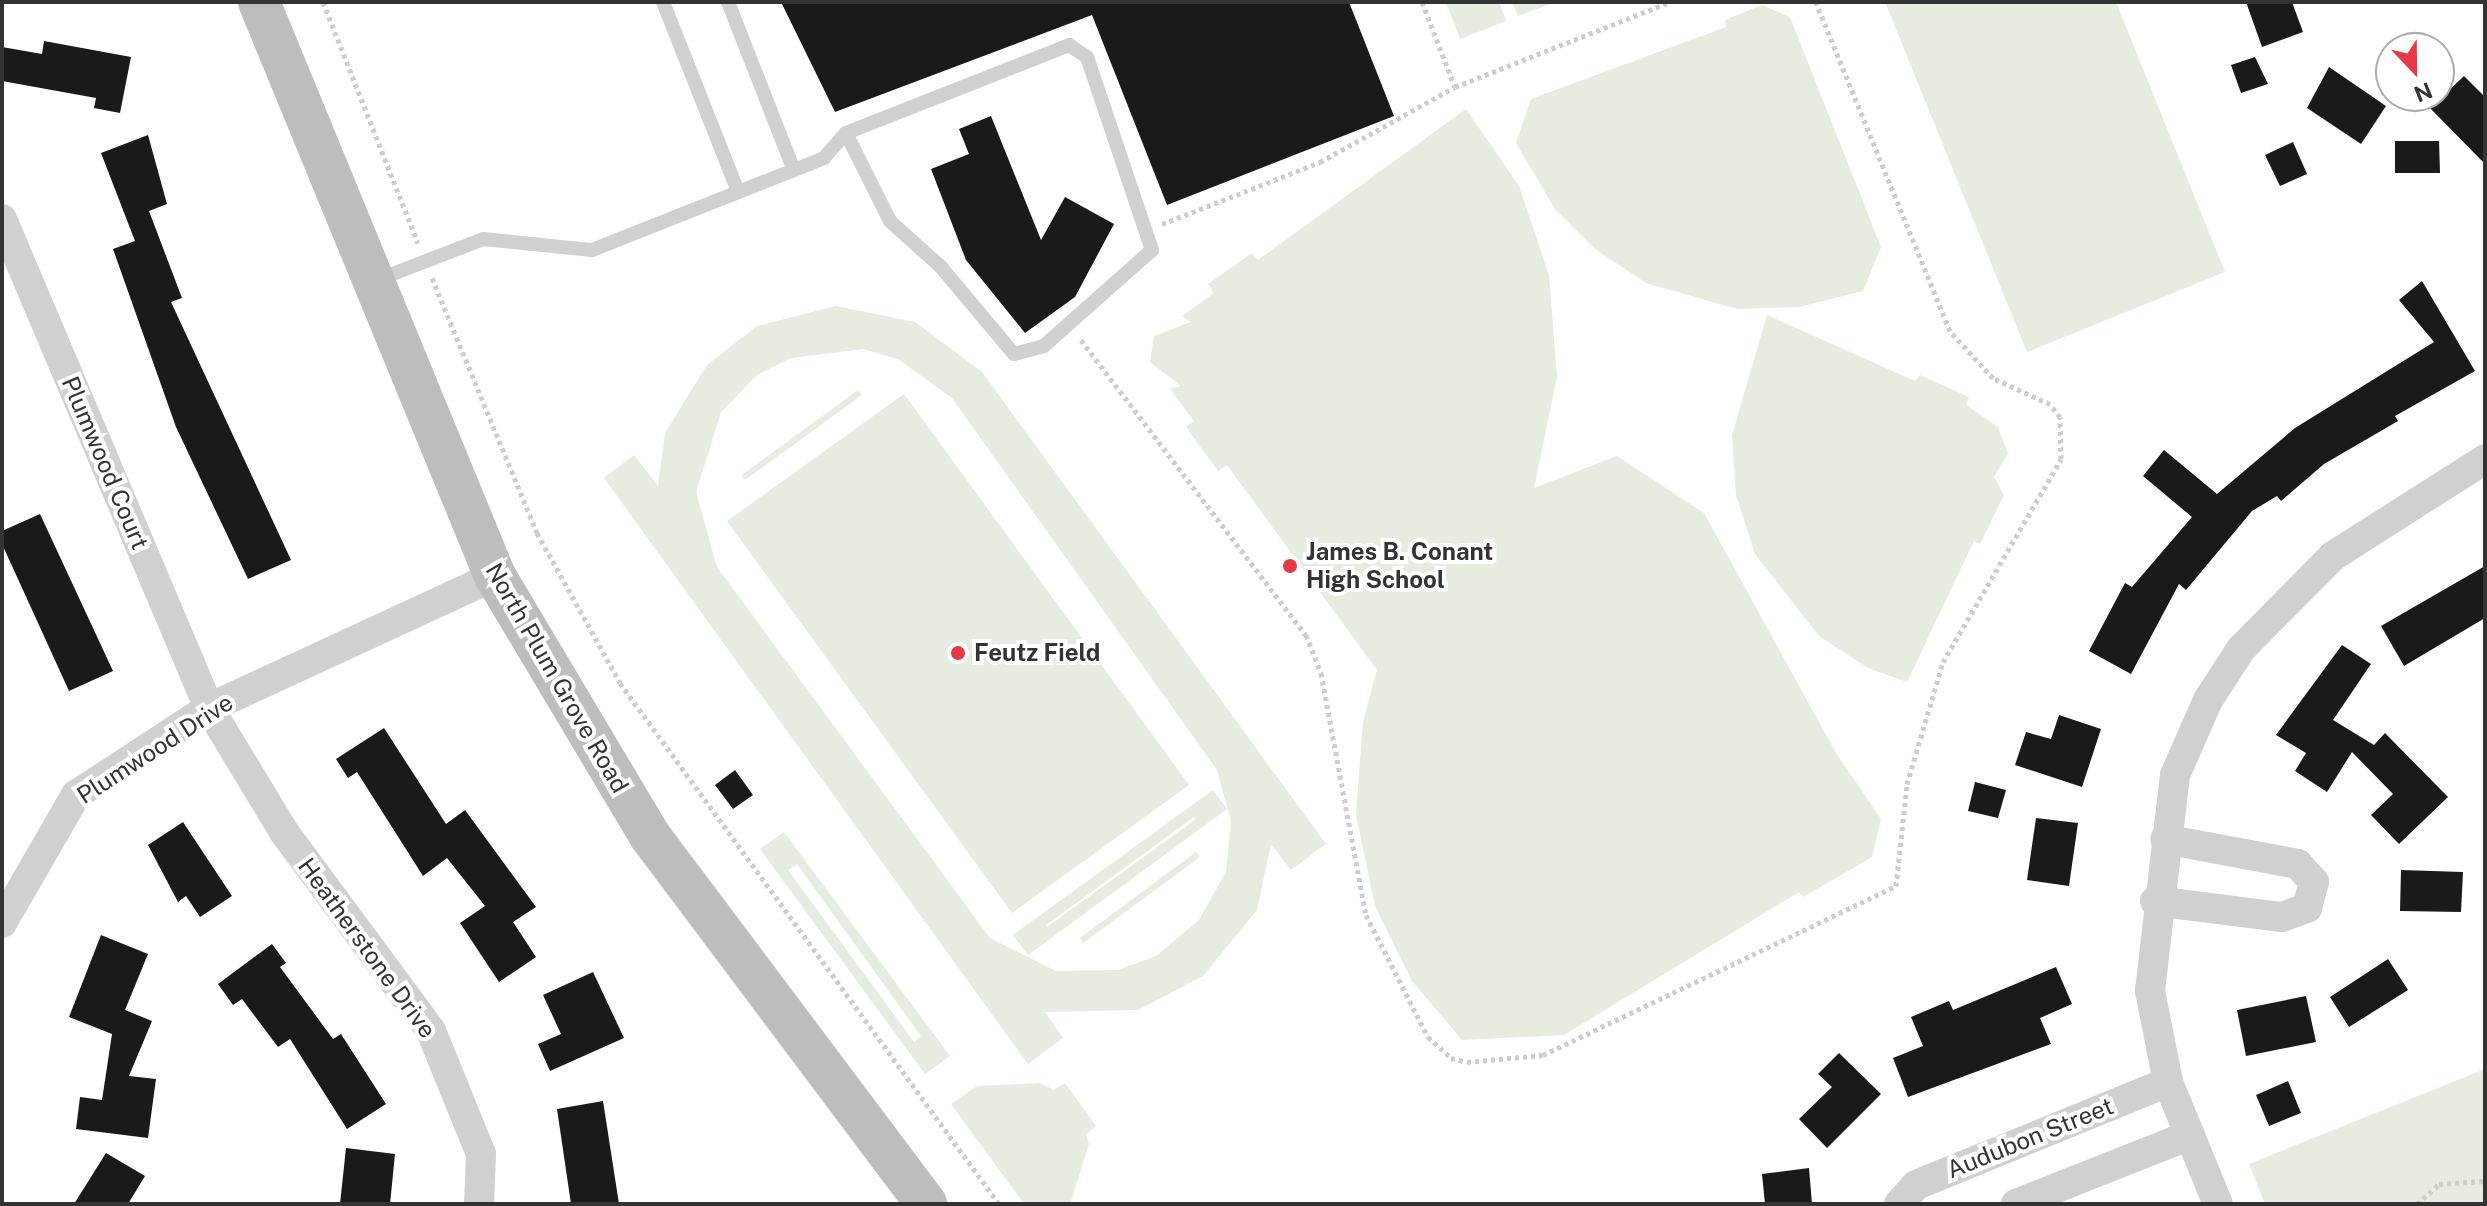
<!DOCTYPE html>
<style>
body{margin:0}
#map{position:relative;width:2487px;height:1206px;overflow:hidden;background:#fff;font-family:"Public Sans",sans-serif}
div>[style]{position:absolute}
.green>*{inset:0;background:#e6ecdf}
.building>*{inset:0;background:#1a1a1a}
.path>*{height:5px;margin-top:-2.5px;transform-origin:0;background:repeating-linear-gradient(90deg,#cdcdcd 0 4px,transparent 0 8px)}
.lane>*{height:14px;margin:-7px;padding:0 7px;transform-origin:7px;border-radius:7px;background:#d0d0d0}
.street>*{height:30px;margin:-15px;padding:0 15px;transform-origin:15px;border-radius:15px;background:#d0d0d0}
.secondary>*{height:42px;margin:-21px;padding:0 21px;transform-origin:21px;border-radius:21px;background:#bdbdbd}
.dots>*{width:22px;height:22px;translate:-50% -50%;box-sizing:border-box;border:4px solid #fff;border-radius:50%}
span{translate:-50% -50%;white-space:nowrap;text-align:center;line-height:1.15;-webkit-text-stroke:8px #fff;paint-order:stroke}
.street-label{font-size:24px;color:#333}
.poi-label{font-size:24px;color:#333;font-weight:700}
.left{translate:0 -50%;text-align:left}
.frame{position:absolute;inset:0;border:4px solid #333;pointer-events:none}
.north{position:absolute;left:2375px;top:32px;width:80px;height:80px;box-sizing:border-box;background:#fff;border:2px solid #adadad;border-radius:50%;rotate:158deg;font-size:22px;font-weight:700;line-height:32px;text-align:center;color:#333}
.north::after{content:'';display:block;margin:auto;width:28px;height:36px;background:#e63946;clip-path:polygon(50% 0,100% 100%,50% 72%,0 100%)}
</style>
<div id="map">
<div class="green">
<div style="clip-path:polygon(1446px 2px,1499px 2px,1506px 21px,1460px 39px)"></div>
<div style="clip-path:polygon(1512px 2px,1556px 2px,1518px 16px)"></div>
<div style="clip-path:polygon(1885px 2px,2116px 2px,2225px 272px,2027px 352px)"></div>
<div style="clip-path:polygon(1762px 5px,1790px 17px,1881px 247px,1863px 291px,1799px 307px,1737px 309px,1646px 283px,1595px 249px,1555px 209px,1516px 143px,1531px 99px,1726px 27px,1725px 20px)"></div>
<div style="clip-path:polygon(1466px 109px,1519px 186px,1549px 275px,1557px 377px,1534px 488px,1617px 456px,1704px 513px,1836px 753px,1881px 819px,1872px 857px,1803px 897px,1799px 892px,1564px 1035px,1462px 1040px,1412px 981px,1375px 906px,1356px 815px,1363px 721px,1377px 670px,1227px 465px,1218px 471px,1186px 427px,1194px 421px,1170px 389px,1181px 386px,1150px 362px,1154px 336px,1191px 322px,1182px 316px,1214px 293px,1208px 284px,1252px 253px,1258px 260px)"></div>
<div style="clip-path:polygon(evenodd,836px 306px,915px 322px,982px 372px,1326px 844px,1291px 870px,1271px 844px,1257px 910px,1203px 976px,1138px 1010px,1045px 1012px,1063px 1038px,1028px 1064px,604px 478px,634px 455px,658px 486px,665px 433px,707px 365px,757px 326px,836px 306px,863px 349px,898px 359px,952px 398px,1217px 770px,1231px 822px,1226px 872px,1199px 920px,1156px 956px,1118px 970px,1056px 971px,990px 938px,717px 567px,696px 492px,721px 412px,757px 375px,791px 358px,863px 349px)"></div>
<div style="clip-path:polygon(1767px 315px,1915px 381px,1920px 375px,1969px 397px,1966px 405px,1998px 427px,2008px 453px,1994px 477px,2004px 495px,1980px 544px,1974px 541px,1907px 682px,1868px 668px,1819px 636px,1755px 554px,1736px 495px,1732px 435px)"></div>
<div style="clip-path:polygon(858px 390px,862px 395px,745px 480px,742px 475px)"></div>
<div style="clip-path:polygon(904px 394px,1189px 785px,1012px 913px,727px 521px)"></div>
<div style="clip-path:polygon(evenodd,1213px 790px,1227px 809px,1028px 955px,1013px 935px,1213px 790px,1194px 817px,1195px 820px,1047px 927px,1046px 925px,1194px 817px)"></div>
<div style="clip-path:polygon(evenodd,784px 832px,950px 1056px,925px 1074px,760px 849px,784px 832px,797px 864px,921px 1036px,914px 1042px,788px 870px,797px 864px)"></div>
<div style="clip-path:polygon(1196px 852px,1200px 857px,1083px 943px,1080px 938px)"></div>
<div style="clip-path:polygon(2485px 1069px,2485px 1204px,2265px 1204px,2249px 1164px)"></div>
<div style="clip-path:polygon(1040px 1083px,1054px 1090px,1065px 1083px,1096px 1126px,1086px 1134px,1089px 1144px,1070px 1204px,1024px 1204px,951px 1104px,977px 1086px)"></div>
</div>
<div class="building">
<div style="clip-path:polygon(781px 2px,1349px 2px,1394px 116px,1167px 205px,1092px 15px,835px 112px)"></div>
<div style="clip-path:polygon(2246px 2px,2292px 2px,2303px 32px,2262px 47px)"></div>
<div style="clip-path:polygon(44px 41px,131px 57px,120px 113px,94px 108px,96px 98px,2px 81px,2px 47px,42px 54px)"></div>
<div style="clip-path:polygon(2255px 57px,2268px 84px,2241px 93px,2231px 65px)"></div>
<div style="clip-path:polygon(2329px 67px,2386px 106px,2361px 144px,2307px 108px)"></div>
<div style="clip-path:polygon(2464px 76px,2485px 97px,2485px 164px,2430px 108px)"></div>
<div style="clip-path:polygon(991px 116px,1041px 240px,1065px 197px,1114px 224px,1075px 297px,1025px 333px,966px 260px,931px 169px,969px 154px,959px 129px)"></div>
<div style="clip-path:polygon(148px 135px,167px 204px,149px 211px,182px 298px,171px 302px,291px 560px,248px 579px,176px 427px,113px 249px,135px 241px,101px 153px)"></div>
<div style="clip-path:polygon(2395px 141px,2439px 141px,2440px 173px,2395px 173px)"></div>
<div style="clip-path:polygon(2293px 142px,2307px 174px,2280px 186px,2265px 155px)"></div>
<div style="clip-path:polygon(2422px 281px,2475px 371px,2395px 416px,2398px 421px,2324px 464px,2281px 501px,2277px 496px,2252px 511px,2186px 590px,2179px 584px,2131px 674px,2089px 651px,2125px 583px,2132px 587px,2192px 517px,2143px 476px,2164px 450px,2217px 494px,2295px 428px,2434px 342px,2399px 300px)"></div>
<div style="clip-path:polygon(40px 514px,113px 671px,69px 691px,2px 544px,2px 531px)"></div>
<div style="clip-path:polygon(2485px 566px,2485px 618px,2404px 666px,2381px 626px)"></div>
<div style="clip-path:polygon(2342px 645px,2371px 664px,2333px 720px,2374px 745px,2385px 733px,2448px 797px,2399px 844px,2371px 815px,2393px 794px,2352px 752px,2327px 792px,2295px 771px,2306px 753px,2276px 735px)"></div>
<div style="clip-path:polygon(2059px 715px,2101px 729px,2082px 787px,2015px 765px,2026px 732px,2051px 739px)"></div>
<div style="clip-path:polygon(384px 728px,446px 824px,465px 810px,536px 907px,513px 922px,536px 957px,499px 982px,460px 923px,485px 906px,447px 858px,423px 876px,357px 772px,348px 778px,336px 759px)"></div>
<div style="clip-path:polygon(735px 770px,753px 795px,733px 809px,715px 785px)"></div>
<div style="clip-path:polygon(1975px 782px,2006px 790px,1998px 818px,1968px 811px)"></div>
<div style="clip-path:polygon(2036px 818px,2078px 823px,2069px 886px,2027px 880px)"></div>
<div style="clip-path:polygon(183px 822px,232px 896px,200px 917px,186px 896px,178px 902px,148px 845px)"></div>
<div style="clip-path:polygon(2401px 870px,2463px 872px,2461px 912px,2400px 911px)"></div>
<div style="clip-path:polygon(101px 935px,148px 954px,125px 1010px,152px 1021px,129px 1076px,156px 1079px,148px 1138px,76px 1129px,80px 1097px,102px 1100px,112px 1034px,69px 1017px)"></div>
<div style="clip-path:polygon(272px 944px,286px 963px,280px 967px,333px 1039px,341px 1034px,386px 1104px,347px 1129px,290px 1039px,278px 1047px,242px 999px,233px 1005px,218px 984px)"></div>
<div style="clip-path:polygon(2388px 959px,2408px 990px,2349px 1027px,2330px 997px)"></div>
<div style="clip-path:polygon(2056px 967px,2072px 1004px,2040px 1018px,2051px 1044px,1908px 1097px,1893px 1058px,1923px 1046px,1911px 1017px,1949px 1001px,1953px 1010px)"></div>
<div style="clip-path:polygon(593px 972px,624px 1038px,550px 1071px,538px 1044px,561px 1034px,543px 995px)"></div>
<div style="clip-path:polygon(2306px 996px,2316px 1042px,2246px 1056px,2237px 1010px)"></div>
<div style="clip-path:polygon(1839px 1053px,1881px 1094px,1827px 1148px,1799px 1119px,1832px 1087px,1818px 1074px)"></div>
<div style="clip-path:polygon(2288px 1081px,2301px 1113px,2269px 1126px,2256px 1095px)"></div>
<div style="clip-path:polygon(603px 1101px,619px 1204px,571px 1204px,557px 1109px)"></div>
<div style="clip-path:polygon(346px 1148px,395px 1154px,390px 1204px,340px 1204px)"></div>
<div style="clip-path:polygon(106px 1153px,145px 1176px,128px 1204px,74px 1204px)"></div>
<div style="clip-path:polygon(1809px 1168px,1812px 1204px,1765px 1204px,1762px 1174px)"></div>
</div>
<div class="path">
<div style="left:323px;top:2px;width:259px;rotate:68.5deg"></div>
<div style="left:1422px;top:2px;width:91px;rotate:68.8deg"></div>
<div style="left:1162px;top:224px;width:170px;rotate:-21.4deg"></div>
<div style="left:1320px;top:162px;width:154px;rotate:-29.1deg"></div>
<div style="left:1455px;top:87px;width:231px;rotate:-21.6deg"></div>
<div style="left:432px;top:278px;width:276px;rotate:67.6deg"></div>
<div style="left:537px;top:533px;width:171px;rotate:61deg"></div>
<div style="left:620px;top:683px;width:644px;rotate:53.97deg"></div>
<div style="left:1081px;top:340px;width:371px;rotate:52.7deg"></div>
<div style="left:1306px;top:635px;width:41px;rotate:68.5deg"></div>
<div style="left:1321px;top:673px;width:246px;rotate:79.5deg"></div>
<div style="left:1366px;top:915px;width:137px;rotate:63.1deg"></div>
<div style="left:1428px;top:1037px;width:31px;rotate:42deg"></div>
<div style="left:1451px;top:1058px;width:16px;rotate:14deg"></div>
<div style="left:1467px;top:1062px;width:76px;rotate:-5.3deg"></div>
<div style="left:1543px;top:1055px;width:391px;rotate:-25.6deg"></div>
<div style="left:1896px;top:886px;width:103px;rotate:-83.8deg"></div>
<div style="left:1907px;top:784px;width:127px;rotate:-73.6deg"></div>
<div style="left:1943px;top:662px;width:235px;rotate:-59.8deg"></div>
<div style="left:2061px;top:459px;width:42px;rotate:-91.4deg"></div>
<div style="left:2060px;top:417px;width:16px;rotate:-128deg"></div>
<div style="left:2050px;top:404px;width:63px;rotate:-155.5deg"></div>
<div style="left:1993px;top:378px;width:64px;rotate:-132.5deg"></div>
<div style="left:1950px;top:331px;width:355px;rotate:-112.2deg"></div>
<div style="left:2417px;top:1204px;width:30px;rotate:-42deg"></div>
<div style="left:2439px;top:1184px;width:46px;rotate:-3.7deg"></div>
</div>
<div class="lane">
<div style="left:663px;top:2px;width:203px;rotate:68.4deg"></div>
<div style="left:728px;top:2px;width:180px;rotate:68.6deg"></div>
<div style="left:377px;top:280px;width:114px;rotate:-21.1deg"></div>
<div style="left:483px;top:239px;width:110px;rotate:5.8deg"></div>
<div style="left:592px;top:250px;width:250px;rotate:-21.6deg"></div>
<div style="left:824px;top:158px;width:33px;rotate:-49deg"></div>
<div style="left:846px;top:133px;width:240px;rotate:-21.5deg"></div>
<div style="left:1069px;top:45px;width:22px;rotate:34deg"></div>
<div style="left:1087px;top:57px;width:204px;rotate:71.4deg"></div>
<div style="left:1152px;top:250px;width:144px;rotate:138.4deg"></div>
<div style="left:1044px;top:346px;width:31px;rotate:165deg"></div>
<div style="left:1014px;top:354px;width:114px;rotate:-130deg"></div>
<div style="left:941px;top:267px;width:69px;rotate:-138deg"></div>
<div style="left:890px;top:221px;width:98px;rotate:-116.6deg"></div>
</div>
<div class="street">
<div style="left:2px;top:219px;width:531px;rotate:67.06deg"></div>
<div style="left:209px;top:708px;width:145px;rotate:58.8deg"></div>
<div style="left:284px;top:832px;width:247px;rotate:53.5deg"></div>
<div style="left:431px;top:1031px;width:133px;rotate:67.9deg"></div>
<div style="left:481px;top:1154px;width:50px;rotate:92.3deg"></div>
<div style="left:2155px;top:901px;width:128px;rotate:7.2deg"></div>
<div style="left:2282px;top:917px;width:27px;rotate:-20deg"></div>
<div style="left:2307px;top:908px;width:27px;rotate:-75deg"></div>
<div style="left:2314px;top:882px;width:24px;rotate:-132deg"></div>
<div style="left:2298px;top:864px;width:135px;rotate:-169.4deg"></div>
<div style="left:2px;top:923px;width:148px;rotate:-60deg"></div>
<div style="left:76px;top:795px;width:159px;rotate:-33.2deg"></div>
<div style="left:209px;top:708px;width:315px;rotate:-24.8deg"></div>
<div style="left:1899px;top:1204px;width:25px;rotate:-48deg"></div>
<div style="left:1916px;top:1185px;width:272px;rotate:-22.2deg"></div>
<div style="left:2016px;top:1204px;width:187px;rotate:-21.6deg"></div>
<div style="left:2218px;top:1204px;width:132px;rotate:-112.3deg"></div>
<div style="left:2168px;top:1082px;width:93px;rotate:-101.2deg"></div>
<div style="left:2150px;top:991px;width:217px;rotate:-83.4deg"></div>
<div style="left:2175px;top:775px;width:82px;rotate:-66.3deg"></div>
<div style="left:2208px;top:700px;width:61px;rotate:-57.1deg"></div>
<div style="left:2241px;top:649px;width:131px;rotate:-45.3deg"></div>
<div style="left:2333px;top:556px;width:180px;rotate:-32.5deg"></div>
</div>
<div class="secondary">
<div style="left:259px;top:2px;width:621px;rotate:67.65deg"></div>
<div style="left:495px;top:576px;width:303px;rotate:59.2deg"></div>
<div style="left:650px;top:836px;width:460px;rotate:53.1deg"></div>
</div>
<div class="dots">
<div style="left:1290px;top:566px;background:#e63946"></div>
<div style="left:958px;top:653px;background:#e63946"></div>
</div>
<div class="street-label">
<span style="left:105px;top:463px;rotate:67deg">Plumwood Court</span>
<span style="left:557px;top:678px;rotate:60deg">North Plum Grove Road</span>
<span style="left:155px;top:749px;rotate:-33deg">Plumwood Drive</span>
<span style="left:367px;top:948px;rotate:54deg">Heatherstone Drive</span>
<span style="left:2030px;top:1138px;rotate:-22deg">Audubon Street</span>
</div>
<div class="poi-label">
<span class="left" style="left:1306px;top:566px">James B. Conant<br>High School</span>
<span class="left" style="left:974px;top:653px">Feutz Field</span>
</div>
<div class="frame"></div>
<div class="north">N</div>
</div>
